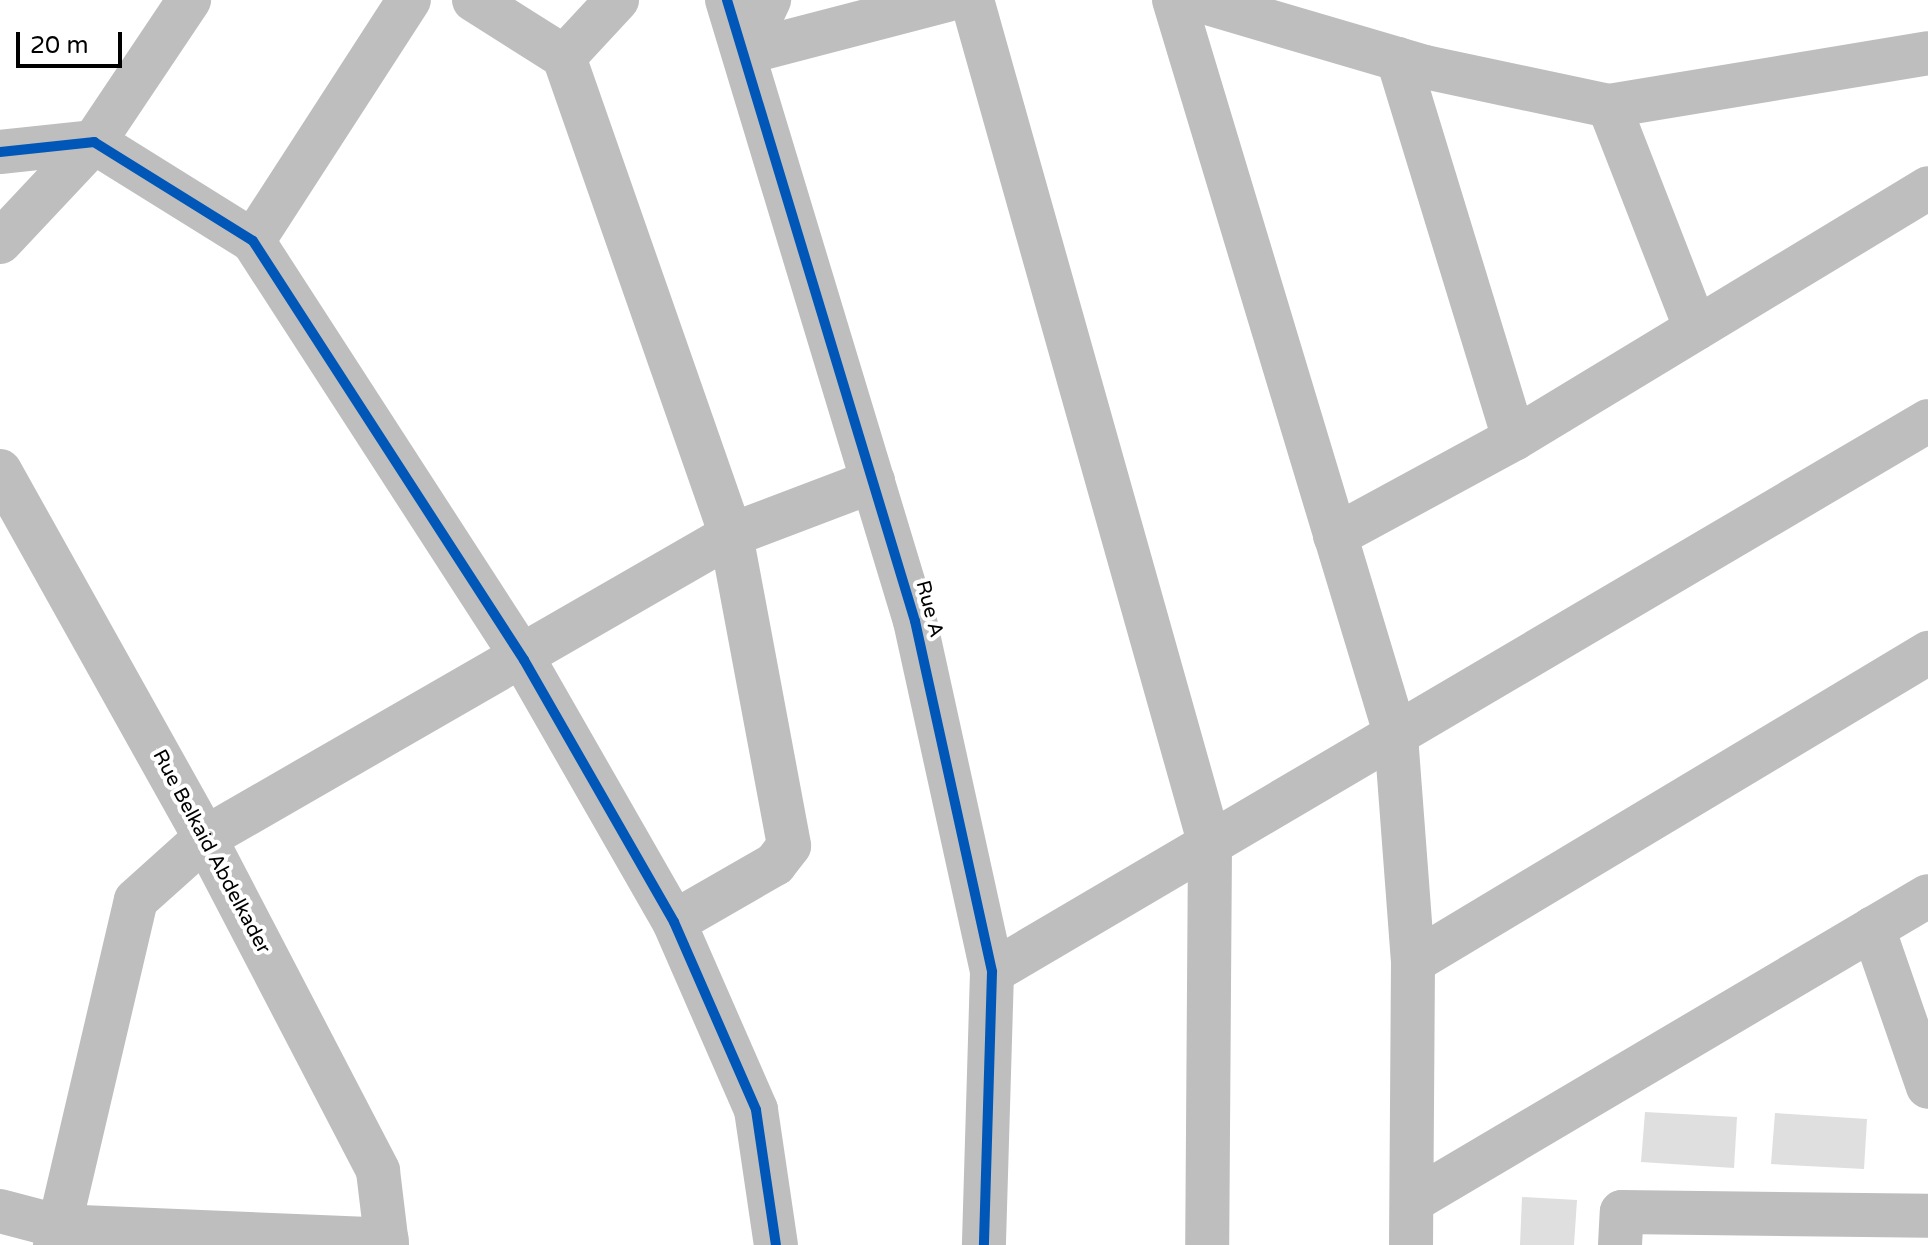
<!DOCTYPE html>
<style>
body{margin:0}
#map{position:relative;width:1928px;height:1245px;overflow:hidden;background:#fff;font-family:"Varela Round",sans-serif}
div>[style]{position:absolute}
.building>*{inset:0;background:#dfdfdf}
.minor>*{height:44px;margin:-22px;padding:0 22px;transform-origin:22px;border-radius:22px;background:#bebebe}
.cycleway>*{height:10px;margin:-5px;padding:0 5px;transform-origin:5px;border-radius:5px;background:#0057b8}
span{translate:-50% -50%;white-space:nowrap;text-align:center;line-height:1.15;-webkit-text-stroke:8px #fff;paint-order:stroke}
.street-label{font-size:20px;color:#000}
.scale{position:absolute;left:16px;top:32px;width:106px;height:36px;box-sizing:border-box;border:4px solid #000;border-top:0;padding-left:10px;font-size:24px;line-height:28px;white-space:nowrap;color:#000;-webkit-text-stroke:6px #fff;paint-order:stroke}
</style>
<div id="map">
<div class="building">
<div style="clip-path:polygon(1645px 1112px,1737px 1117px,1734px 1168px,1641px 1162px)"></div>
<div style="clip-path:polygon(1775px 1113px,1867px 1119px,1864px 1169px,1771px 1164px)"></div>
<div style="clip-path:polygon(1522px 1197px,1577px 1200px,1574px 1245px,1520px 1245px)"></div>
</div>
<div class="minor">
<div style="left:474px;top:0;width:107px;rotate:32.3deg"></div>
<div style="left:564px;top:57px;width:506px;rotate:70.74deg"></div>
<div style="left:731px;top:535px;width:316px;rotate:79.4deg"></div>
<div style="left:789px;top:846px;width:23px;rotate:128deg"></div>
<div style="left:775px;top:864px;width:116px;rotate:150.1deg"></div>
<div style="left:727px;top:0;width:649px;rotate:73.16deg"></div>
<div style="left:915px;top:621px;width:359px;rotate:77.6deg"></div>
<div style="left:992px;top:972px;width:273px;rotate:91.7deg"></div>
<div style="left:972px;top:0;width:878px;rotate:74.27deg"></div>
<div style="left:1210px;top:845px;width:400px;rotate:90.4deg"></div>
<div style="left:1174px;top:0;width:769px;rotate:73.22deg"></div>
<div style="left:1396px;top:736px;width:227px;rotate:85.7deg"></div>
<div style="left:1413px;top:962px;width:283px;rotate:90.4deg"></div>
<div style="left:1197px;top:0;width:238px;rotate:16.4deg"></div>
<div style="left:1425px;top:67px;width:188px;rotate:12deg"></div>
<div style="left:1609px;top:106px;width:323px;rotate:-9.4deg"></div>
<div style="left:744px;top:53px;width:210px;rotate:-14.6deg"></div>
<div style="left:744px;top:53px;width:59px;rotate:-64.7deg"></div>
<div style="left:564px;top:57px;width:78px;rotate:-47.1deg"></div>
<div style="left:1398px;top:59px;width:397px;rotate:73deg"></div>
<div style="left:1609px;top:106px;width:239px;rotate:68.7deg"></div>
<div style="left:0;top:152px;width:95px;rotate:-6.1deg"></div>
<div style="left:94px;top:142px;width:187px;rotate:31.9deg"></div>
<div style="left:253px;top:241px;width:499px;rotate:57.1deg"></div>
<div style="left:524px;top:660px;width:302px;rotate:60.2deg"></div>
<div style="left:674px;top:922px;width:205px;rotate:66.4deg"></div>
<div style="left:756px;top:1110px;width:136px;rotate:81.6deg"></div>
<div style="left:253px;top:241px;width:287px;rotate:-57.1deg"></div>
<div style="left:0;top:242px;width:137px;rotate:-46.8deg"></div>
<div style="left:94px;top:142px;width:171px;rotate:-56.2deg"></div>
<div style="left:0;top:471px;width:420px;rotate:60.8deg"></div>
<div style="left:205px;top:838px;width:375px;rotate:62.5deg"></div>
<div style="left:378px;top:1171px;width:75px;rotate:83.1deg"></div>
<div style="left:1335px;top:536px;width:204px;rotate:-28.5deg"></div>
<div style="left:1514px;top:439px;width:484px;rotate:-31.2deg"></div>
<div style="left:1873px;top:928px;width:168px;rotate:70.9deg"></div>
<div style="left:1413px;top:962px;width:601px;rotate:-30.96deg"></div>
<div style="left:992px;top:972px;width:1086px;rotate:-30.48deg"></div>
<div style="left:1412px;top:1201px;width:599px;rotate:-30.59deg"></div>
<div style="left:0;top:1211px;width:59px;rotate:14.7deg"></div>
<div style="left:57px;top:1226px;width:330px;rotate:2.4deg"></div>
<div style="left:55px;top:1245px;width:354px;rotate:-76.8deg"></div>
<div style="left:136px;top:900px;width:93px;rotate:-41.9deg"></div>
<div style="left:205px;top:838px;width:607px;rotate:-29.94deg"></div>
<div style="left:731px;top:535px;width:152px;rotate:-20.8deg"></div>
<div style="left:1620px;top:1245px;width:33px;rotate:-87deg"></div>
<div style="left:1622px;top:1212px;width:306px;rotate:0.7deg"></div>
</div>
<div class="cycleway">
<div style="left:727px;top:0;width:649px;rotate:73.16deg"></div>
<div style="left:915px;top:621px;width:359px;rotate:77.6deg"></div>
<div style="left:992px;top:972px;width:273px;rotate:91.7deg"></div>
<div style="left:0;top:152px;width:95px;rotate:-6.1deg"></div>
<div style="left:94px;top:142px;width:187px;rotate:31.9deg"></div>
<div style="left:253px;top:241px;width:499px;rotate:57.1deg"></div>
<div style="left:524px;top:660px;width:302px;rotate:60.2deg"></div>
<div style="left:674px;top:922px;width:205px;rotate:66.4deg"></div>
<div style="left:756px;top:1110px;width:136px;rotate:81.6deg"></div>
</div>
<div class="street-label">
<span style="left:929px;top:609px;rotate:75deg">Rue A</span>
<span style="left:211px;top:852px;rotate:62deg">Rue Belkaid Abdelkader</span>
</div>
<div class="scale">20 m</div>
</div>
